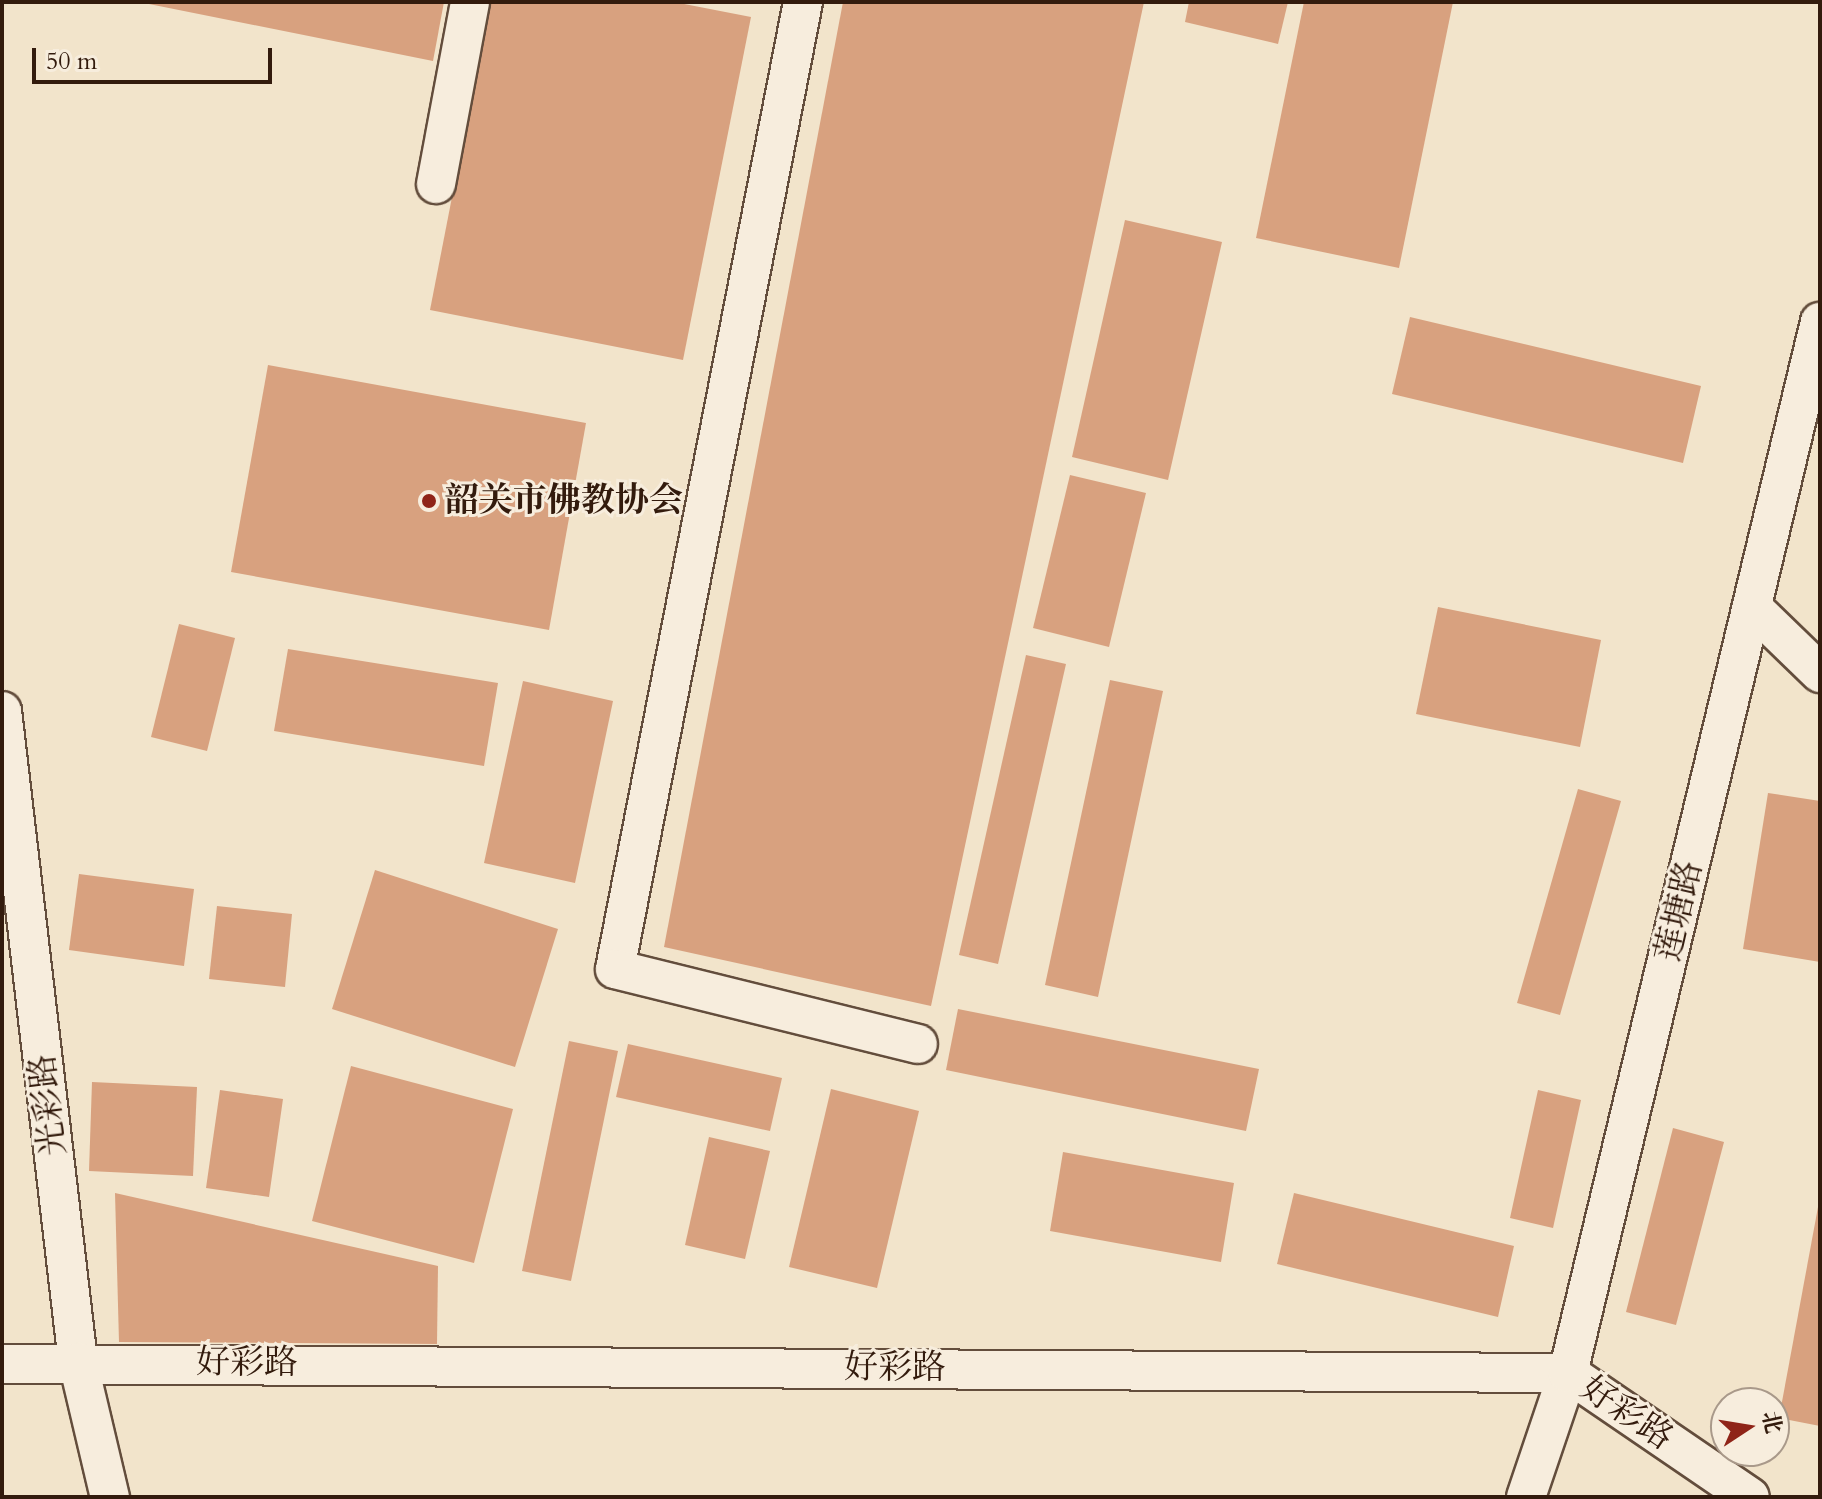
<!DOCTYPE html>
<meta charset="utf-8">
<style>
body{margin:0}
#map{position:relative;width:1822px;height:1499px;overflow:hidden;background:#f2e4cb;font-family:Cardo,"Noto Serif SC",serif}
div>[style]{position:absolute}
.building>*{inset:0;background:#d8a17f}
.roads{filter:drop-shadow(2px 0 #634d3c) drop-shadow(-2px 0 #634d3c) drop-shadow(0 2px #634d3c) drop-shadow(0 -2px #634d3c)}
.minor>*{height:38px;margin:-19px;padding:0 19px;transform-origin:19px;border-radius:19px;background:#f7eddd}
.dots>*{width:22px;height:22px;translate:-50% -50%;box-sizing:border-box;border:4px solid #f7eddd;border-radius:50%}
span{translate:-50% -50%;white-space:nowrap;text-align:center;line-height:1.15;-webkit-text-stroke:6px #f7eddd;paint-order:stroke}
.poi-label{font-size:34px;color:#331b0d;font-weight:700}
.left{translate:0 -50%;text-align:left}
.street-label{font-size:34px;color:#331b0d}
.frame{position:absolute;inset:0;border:4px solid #331b0d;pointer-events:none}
.north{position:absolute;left:1710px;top:1387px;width:80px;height:80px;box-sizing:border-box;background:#f7eddd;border:2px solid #a9998a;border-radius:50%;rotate:78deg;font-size:22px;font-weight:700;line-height:32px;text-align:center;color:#331b0d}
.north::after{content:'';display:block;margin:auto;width:28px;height:36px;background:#8f2418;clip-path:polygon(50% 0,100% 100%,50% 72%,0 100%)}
.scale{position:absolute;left:32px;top:48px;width:240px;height:36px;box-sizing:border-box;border:4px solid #331b0d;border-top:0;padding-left:10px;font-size:24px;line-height:28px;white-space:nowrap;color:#331b0d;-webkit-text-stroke:6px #f7eddd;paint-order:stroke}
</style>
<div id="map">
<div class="building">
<div style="clip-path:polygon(139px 2px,444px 2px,433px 61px)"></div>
<div style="clip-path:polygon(490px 2px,674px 2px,751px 17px,683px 360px,430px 310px)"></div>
<div style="clip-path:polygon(843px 2px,1144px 2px,931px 1006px,664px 947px)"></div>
<div style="clip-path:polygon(1189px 2px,1288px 2px,1278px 44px,1185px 22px)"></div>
<div style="clip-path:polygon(1304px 2px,1453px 2px,1399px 268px,1256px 238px)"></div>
<div style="clip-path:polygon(1125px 220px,1222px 242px,1168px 480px,1072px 457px)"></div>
<div style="clip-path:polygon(1410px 317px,1701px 386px,1683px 463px,1392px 394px)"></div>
<div style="clip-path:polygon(268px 365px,586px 423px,549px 630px,231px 572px)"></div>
<div style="clip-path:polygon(1070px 475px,1146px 493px,1109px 647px,1033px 628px)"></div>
<div style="clip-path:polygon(1438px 607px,1601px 640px,1580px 747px,1416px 714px)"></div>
<div style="clip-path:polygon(179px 624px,235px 638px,207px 751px,151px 737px)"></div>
<div style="clip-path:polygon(288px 649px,498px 683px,484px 766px,274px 731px)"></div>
<div style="clip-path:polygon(1026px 655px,1066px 664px,998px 964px,959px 955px)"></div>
<div style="clip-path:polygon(1110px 680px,1163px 691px,1098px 997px,1045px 985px)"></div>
<div style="clip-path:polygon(523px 681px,613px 701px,575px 883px,484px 863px)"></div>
<div style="clip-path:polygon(1578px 789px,1621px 801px,1560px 1015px,1517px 1003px)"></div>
<div style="clip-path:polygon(1768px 793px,1820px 801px,1820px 962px,1743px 949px)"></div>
<div style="clip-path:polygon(375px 870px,558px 929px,515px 1067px,332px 1009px)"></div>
<div style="clip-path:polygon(79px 874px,194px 889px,184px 966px,69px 950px)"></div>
<div style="clip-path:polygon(217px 906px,292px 914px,285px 987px,209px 979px)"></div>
<div style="clip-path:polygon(958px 1009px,1259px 1069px,1246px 1131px,946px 1070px)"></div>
<div style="clip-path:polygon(569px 1041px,618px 1051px,571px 1281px,522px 1271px)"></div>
<div style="clip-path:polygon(628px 1044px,782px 1078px,770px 1131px,616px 1097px)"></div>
<div style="clip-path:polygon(351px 1066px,513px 1109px,474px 1263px,312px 1221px)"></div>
<div style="clip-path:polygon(92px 1082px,197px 1087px,193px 1176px,89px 1171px)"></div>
<div style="clip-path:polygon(831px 1089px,919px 1111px,877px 1288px,789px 1267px)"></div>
<div style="clip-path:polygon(220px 1090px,283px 1099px,269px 1197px,206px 1188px)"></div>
<div style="clip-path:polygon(1538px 1090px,1581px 1100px,1553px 1228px,1510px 1218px)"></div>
<div style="clip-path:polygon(1673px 1128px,1724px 1142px,1676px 1325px,1626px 1312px)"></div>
<div style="clip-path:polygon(709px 1137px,770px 1151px,745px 1259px,685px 1245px)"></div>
<div style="clip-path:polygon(1063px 1152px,1234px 1183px,1221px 1262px,1050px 1231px)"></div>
<div style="clip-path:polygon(115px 1193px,438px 1266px,437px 1344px,119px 1342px)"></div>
<div style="clip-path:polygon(1294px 1193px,1514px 1246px,1498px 1317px,1277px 1264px)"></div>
<div style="clip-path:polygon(1818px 1207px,1820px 1207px,1820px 1426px,1779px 1418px)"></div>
</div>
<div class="roads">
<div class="minor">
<div style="left:803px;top:2px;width:985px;rotate:101deg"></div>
<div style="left:615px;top:969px;width:312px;rotate:13.9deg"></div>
<div style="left:436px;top:184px;width:185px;rotate:-79.4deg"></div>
<div style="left:1752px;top:607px;width:95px;rotate:44.1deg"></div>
<div style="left:2px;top:711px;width:655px;rotate:83.34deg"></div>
<div style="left:78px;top:1362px;width:139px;rotate:76.7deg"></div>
<div style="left:2px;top:1364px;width:1566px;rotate:0.33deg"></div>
<div style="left:1568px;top:1373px;width:220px;rotate:34.3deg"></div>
<div style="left:1526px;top:1497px;width:131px;rotate:-71.3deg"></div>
<div style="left:1568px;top:1373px;width:1081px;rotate:-76.52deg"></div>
</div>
</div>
<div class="dots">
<div style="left:429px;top:501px;background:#8f2418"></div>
</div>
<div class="poi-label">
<span class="left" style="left:445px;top:501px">韶关市佛教协会</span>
</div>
<div class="street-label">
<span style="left:1679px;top:911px;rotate:-77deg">莲塘路</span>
<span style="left:48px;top:1105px;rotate:-97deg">光彩路</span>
<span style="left:247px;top:1363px">好彩路</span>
<span style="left:895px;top:1368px">好彩路</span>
<span style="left:1627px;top:1413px;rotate:34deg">好彩路</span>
</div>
<div class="frame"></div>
<div class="north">北</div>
<div class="scale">50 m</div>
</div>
